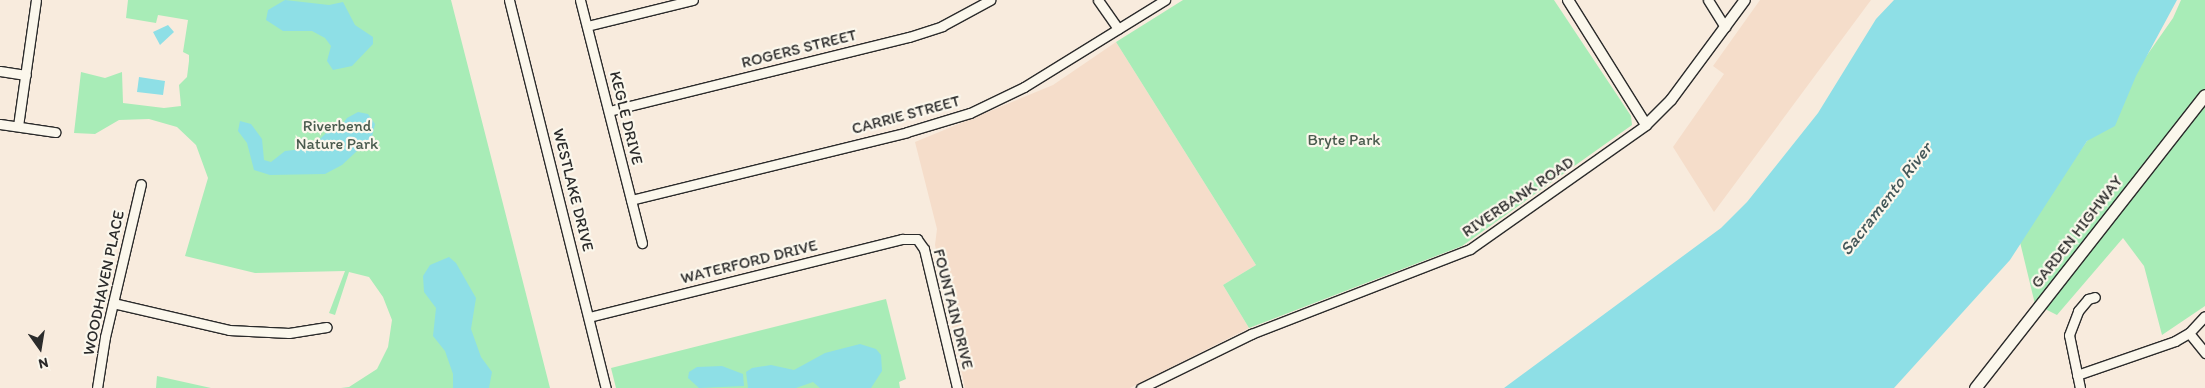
<!DOCTYPE html>
<style>
body{margin:0}
#map{position:relative;width:2205px;height:388px;overflow:hidden;background:#f8ebdd;font-family:Itim,sans-serif}
div>[style]{position:absolute}
.built>*{inset:0;background:#f5ddca}
.green>*{inset:0;background:#a8ecb7}
.water>*{inset:0;background:#8edfe6}
.roads{filter:drop-shadow(1px 0 #2b2b2b) drop-shadow(-1px 0 #2b2b2b) drop-shadow(0 1px #2b2b2b) drop-shadow(0 -1px #2b2b2b)}
.minor>*{height:9px;margin:-4.5px;padding:0 4.5px;transform-origin:4.5px;border-radius:4.5px;background:#fbf7ec}
.tertiary>*{height:10px;margin:-5px;padding:0 5px;transform-origin:5px;border-radius:5px;background:#fbf7ec}
.secondary>*{height:11px;margin:-5.5px;padding:0 5.5px;transform-origin:5.5px;border-radius:5.5px;background:#fbf7ec}
span{translate:-50% -50%;white-space:nowrap;text-align:center;line-height:1.15;-webkit-text-stroke:4.5px #fbf7ec;paint-order:stroke}
.street-label{font-size:16px;color:#2b2b2b}
.park-label{font-size:16px;color:#4a5b4e}
.water-label{font-size:18px;color:#44585a;font-style:italic}
.north{position:absolute;left:15px;top:323px;width:50px;height:50px;-webkit-text-stroke:4px #fbf7ec;paint-order:stroke;rotate:167deg;font-size:14px;font-weight:700;line-height:20px;text-align:center;color:#2b2b2b}
.north::after{content:'';display:block;margin:auto;width:18px;height:22px;background:#2b2b2b;clip-path:polygon(50% 0,100% 100%,50% 72%,0 100%)}
</style>
<div id="map">
<div class="built">
<div style="clip-path:polygon(1760px 0,1871px 0,1714px 212px,1673px 147px,1724px 74px,1713px 66px)"></div>
<div style="clip-path:polygon(1116px 42px,1256px 265px,1223px 285px,1249px 328px,1130px 388px,965px 388px,935px 245px,937px 229px,915px 142px,1053px 85px)"></div>
</div>
<div class="green">
<div style="clip-path:polygon(128px 0,451px 0,550px 388px,341px 388px,349px 387px,377px 369px,388px 347px,392px 320px,383px 297px,369px 277px,349px 272px,335px 315px,329px 313px,345px 271px,255px 273px,185px 256px,208px 178px,196px 145px,177px 127px,149px 119px,119px 120px,95px 134px,74px 133px,81px 72px,105px 78px,122px 72px,123px 103px,164px 108px,181px 106px,179px 85px,187px 77px,189px 61px,189px 55px,183px 52px,188px 20px,158px 15px,156px 23px,126px 18px)"></div>
<div style="clip-path:polygon(1183px 0,1554px 0,1631px 116px,1632px 125px,1462px 246px,1249px 328px,1223px 285px,1256px 265px,1116px 42px)"></div>
<div style="clip-path:polygon(2181px 0,2205px 0,2205px 306px,2162px 335px,2144px 266px,2123px 238px,2057px 315px,2035px 304px,2019px 238px,2173px 18px)"></div>
<div style="clip-path:polygon(886px 299px,906px 379px,899px 382px,900px 388px,616px 388px,611px 368px)"></div>
<div style="clip-path:polygon(157px 376px,211px 388px,156px 388px)"></div>
</div>
<div class="water">
<div style="clip-path:polygon(285px 0,329px 5px,343px 2px,355px 25px,373px 37px,373px 44px,352px 66px,333px 70px,327px 61px,331px 46px,325px 38px,312px 31px,283px 31px,266px 20px,268px 10px)"></div>
<div style="clip-path:polygon(1894px 0,2177px 0,2136px 76px,2115px 126px,2087px 141px,2010px 260px,1894px 388px,1504px 388px,1721px 228px,1747px 202px,1818px 113px,1876px 19px)"></div>
<div style="clip-path:polygon(168px 25px,174px 32px,160px 45px,153px 32px)"></div>
<div style="clip-path:polygon(139px 77px,165px 81px,163px 95px,137px 92px)"></div>
<div style="clip-path:polygon(358px 112px,368px 114px,375px 124px,372px 137px,342px 165px,325px 174px,270px 175px,254px 170px,247px 143px,238px 131px,240px 121px,251px 124px,262px 139px,264px 160px,271px 162px,285px 151px,311px 148px,326px 133px,338px 130px,347px 118px)"></div>
<div style="clip-path:polygon(449px 257px,456px 263px,476px 298px,471px 329px,481px 357px,492px 372px,489px 388px,453px 388px,453px 374px,445px 351px,433px 336px,436px 308px,424px 292px,423px 276px,430px 265px)"></div>
<div style="clip-path:polygon(860px 344px,876px 349px,881px 355px,882px 371px,871px 388px,820px 388px,813px 382px,796px 388px,748px 388px,746px 372px,752px 368px,771px 365px,794px 370px,825px 353px)"></div>
<div style="clip-path:polygon(722px 366px,743px 374px,744px 386px,699px 388px,688px 378px,689px 372px,697px 367px)"></div>
</div>
<div class="roads">
<div class="minor">
<div style="left:509px;top:0;width:400px;rotate:76deg"></div>
<div style="left:580px;top:0;width:251px;rotate:75.7deg"></div>
<div style="left:1098px;top:0;width:35px;rotate:55deg"></div>
<div style="left:1708px;top:0;width:32px;rotate:58deg"></div>
<div style="left:587px;top:26px;width:109px;rotate:-13.8deg"></div>
<div style="left:0;top:71px;width:26px;rotate:9deg"></div>
<div style="left:609px;top:111px;width:309px;rotate:-13.9deg"></div>
<div style="left:909px;top:37px;width:35px;rotate:-18deg"></div>
<div style="left:942px;top:26px;width:55px;rotate:-28.4deg"></div>
<div style="left:0;top:124px;width:56px;rotate:8.3deg"></div>
<div style="left:18px;top:126px;width:127px;rotate:-81.9deg"></div>
<div style="left:631px;top:200px;width:284px;rotate:-13.8deg"></div>
<div style="left:907px;top:132px;width:66px;rotate:-16.8deg"></div>
<div style="left:970px;top:113px;width:60px;rotate:-25.7deg"></div>
<div style="left:1024px;top:87px;width:166px;rotate:-31.7deg"></div>
<div style="left:113px;top:303px;width:119px;rotate:13.1deg"></div>
<div style="left:229px;top:330px;width:60px;rotate:2.9deg"></div>
<div style="left:289px;top:333px;width:38px;rotate:-9deg"></div>
<div style="left:589px;top:317px;width:323px;rotate:-14deg"></div>
<div style="left:902px;top:239px;width:15px"></div>
<div style="left:917px;top:239px;width:12px;rotate:55deg"></div>
<div style="left:924px;top:249px;width:143px;rotate:76.6deg"></div>
<div style="left:2189px;top:333px;width:26px;rotate:51deg"></div>
<div style="left:2077px;top:375px;width:104px;rotate:-19.1deg"></div>
<div style="left:2175px;top:341px;width:16px;rotate:-30deg"></div>
<div style="left:2189px;top:333px;width:23px;rotate:-47deg"></div>
<div style="left:97px;top:388px;width:52px;rotate:-81.1deg"></div>
<div style="left:105px;top:337px;width:157px;rotate:-76.8deg"></div>
<div style="left:1141px;top:388px;width:123px;rotate:-26.1deg"></div>
<div style="left:1251px;top:334px;width:235px;rotate:-21.2deg"></div>
<div style="left:1470px;top:249px;width:215px;rotate:-35.2deg"></div>
<div style="left:2080px;top:388px;width:54px;rotate:-101.7deg"></div>
<div style="left:2069px;top:335px;width:26px;rotate:-69deg"></div>
<div style="left:2078px;top:311px;width:16px;rotate:-50deg"></div>
<div style="left:2088px;top:299px;width:7px;rotate:-16deg"></div>
</div>
<div class="tertiary">
<div style="left:1568px;top:0;width:147px;rotate:58deg"></div>
<div style="left:1646px;top:125px;width:35px;rotate:-45deg"></div>
<div style="left:1671px;top:100px;width:124px;rotate:-53.5deg"></div>
</div>
<div class="secondary">
<div style="left:1975px;top:388px;width:372px;rotate:-51.9deg"></div>
</div>
</div>
<div class="street-label">
<span style="left:799px;top:49px;rotate:-14deg">ROGERS STREET</span>
<span style="left:906px;top:115px;rotate:-15deg">CARRIE STREET</span>
<span style="left:626px;top:118px;rotate:76deg">KEGLE DRIVE</span>
<span style="left:573px;top:190px;rotate:76deg">WESTLAKE DRIVE</span>
<span style="left:1518px;top:197px;rotate:-34deg">RIVERBANK ROAD</span>
<span style="left:2077px;top:232px;rotate:-52deg">GARDEN HIGHWAY</span>
<span style="left:749px;top:262px;rotate:-14deg">WATERFORD DRIVE</span>
<span style="left:104px;top:283px;rotate:-78deg">WOODHAVEN PLACE</span>
<span style="left:953px;top:309px;rotate:76deg">FOUNTAIN DRIVE</span>
</div>
<div class="park-label">
<span style="left:337px;top:135px">Riverbend<br>Nature Park</span>
<span style="left:1344px;top:140px">Bryte Park</span>
</div>
<div class="water-label">
<span style="left:1886px;top:199px;rotate:-52deg">Sacramento River</span>
</div>
<div class="north">N</div>
</div>
